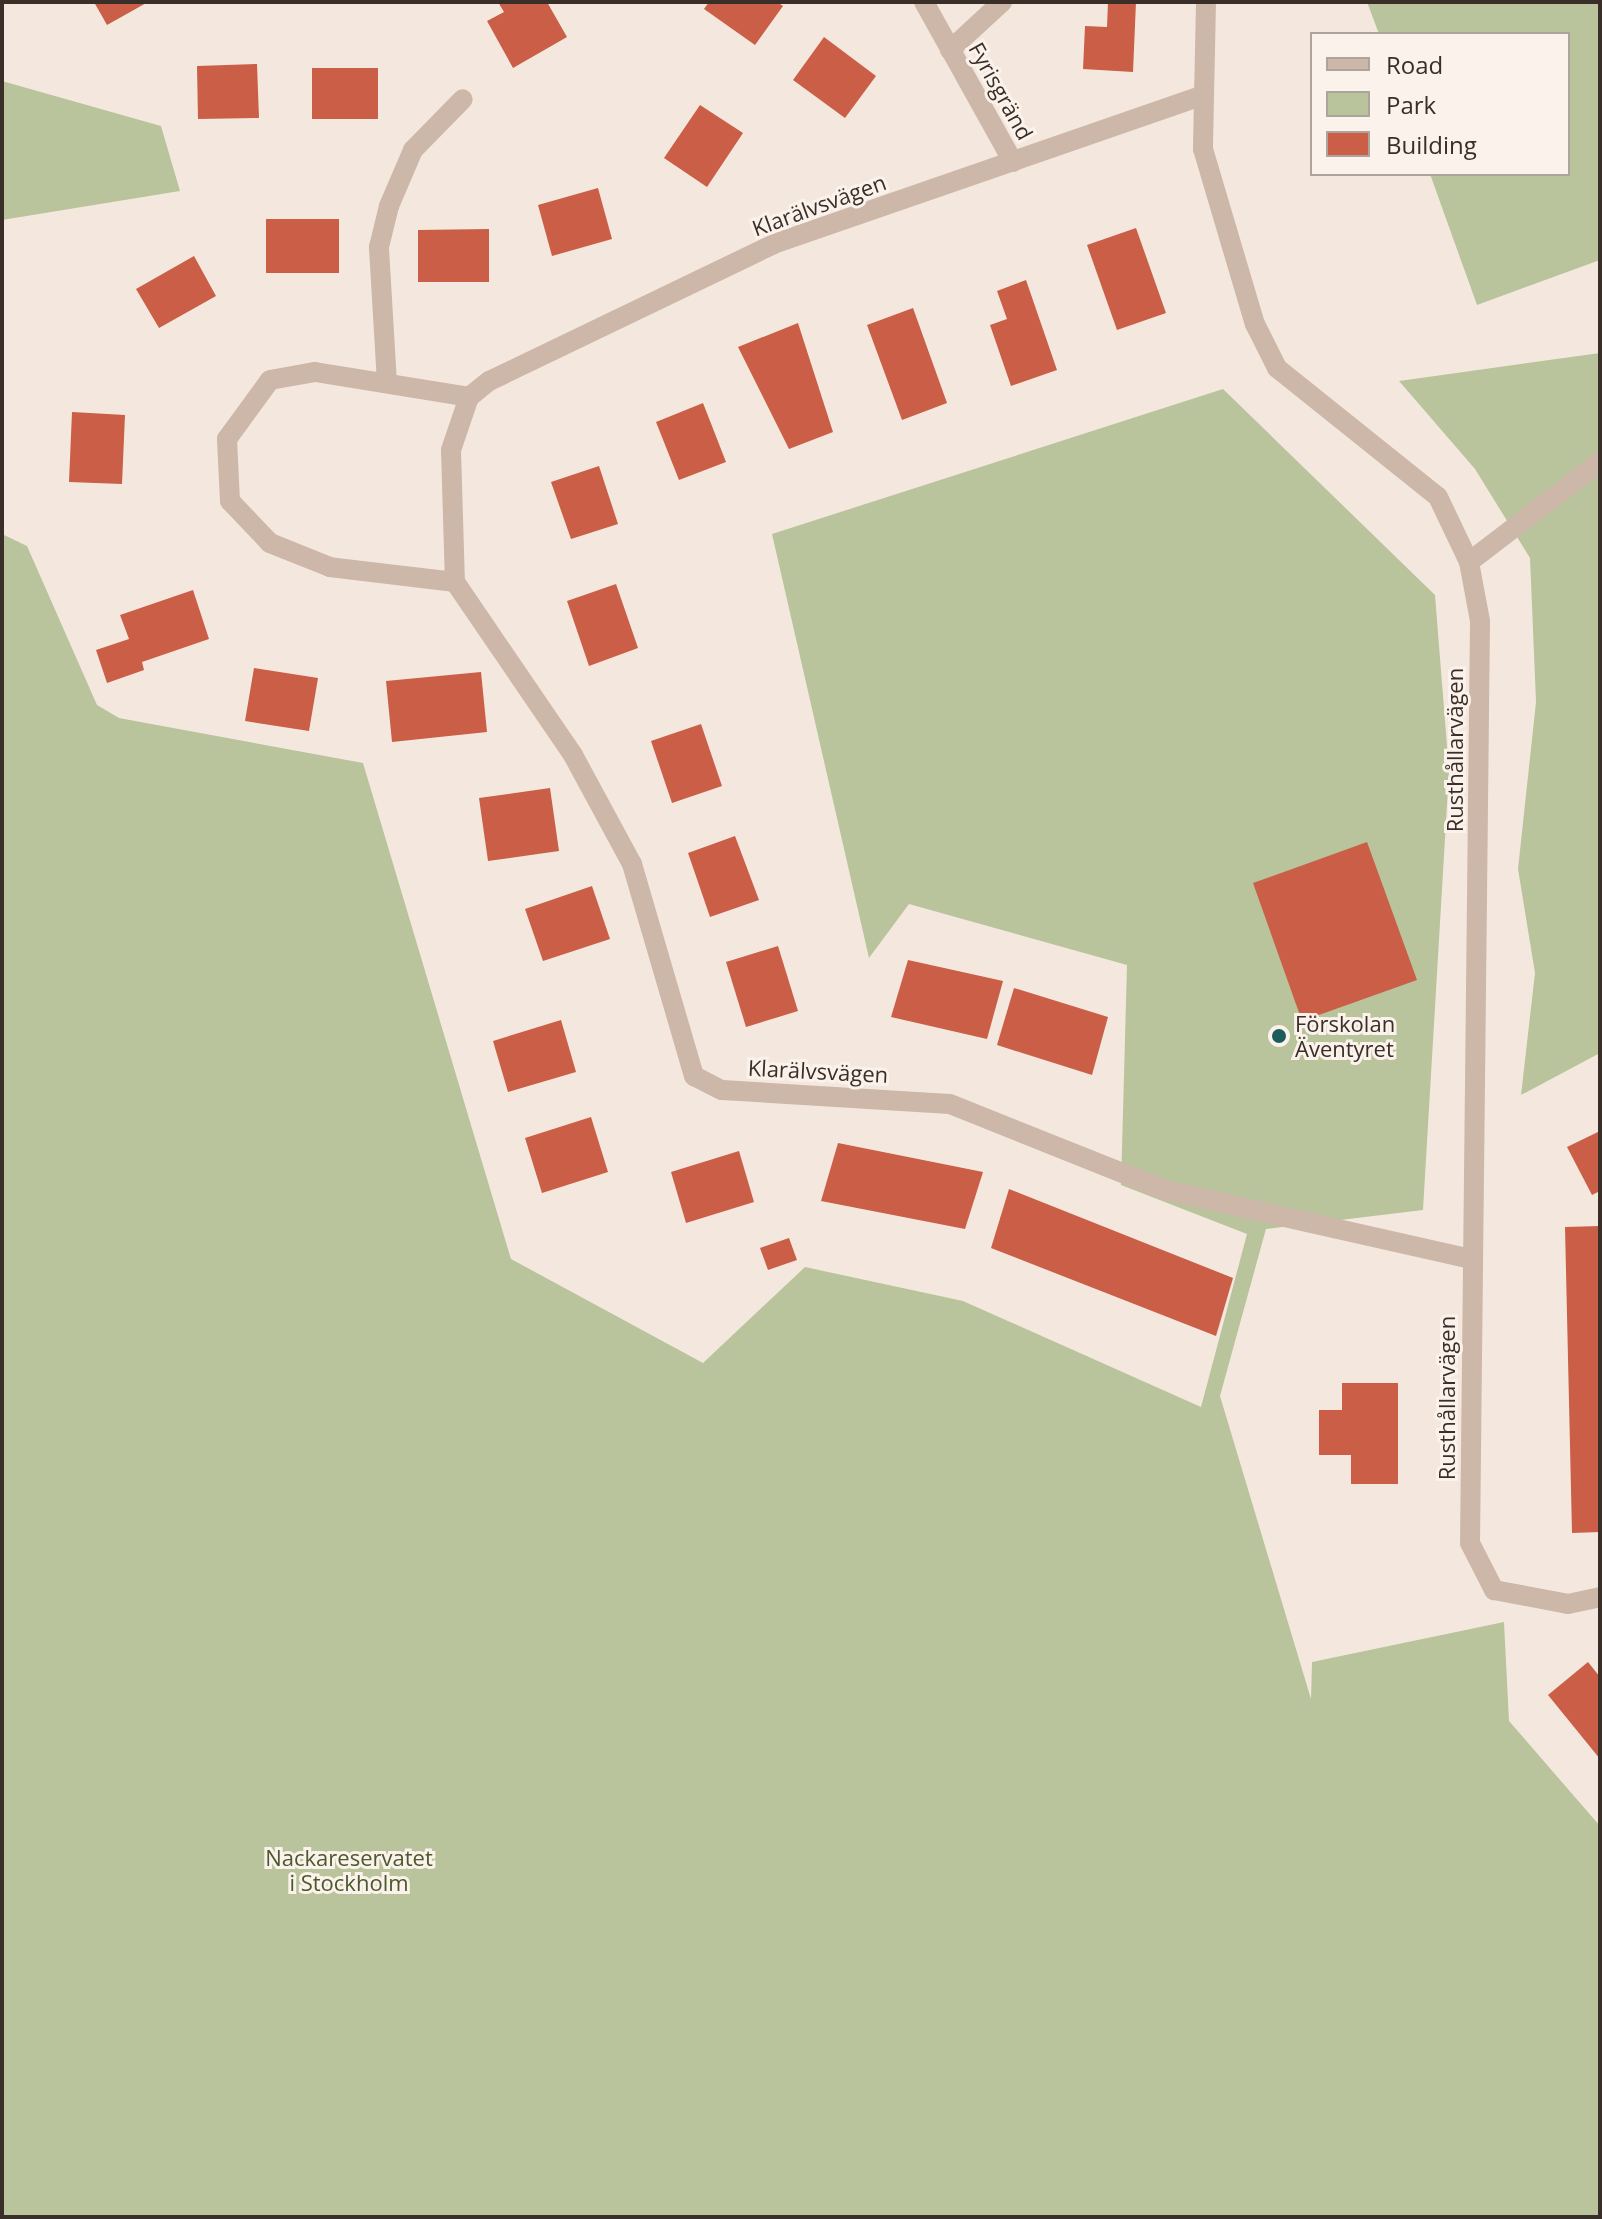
<!DOCTYPE html>
<meta charset="utf-8">
<style>
body{margin:0}
#map{position:relative;width:1602px;height:2219px;overflow:hidden;background:#f4e8de;font-family:"Open Sans",sans-serif}
div>[style]{position:absolute}
.green>*{inset:0;background:#b9c49d}
.building>*{inset:0;background:#ca5e46}
.service>*{height:20px;margin:-10px;padding:0 10px;transform-origin:10px;border-radius:10px;background:#cdb7a9}
.minor>*{height:20px;margin:-10px;padding:0 10px;transform-origin:10px;border-radius:10px;background:#cdb7a9}
.dots>*{width:22px;height:22px;translate:-50% -50%;box-sizing:border-box;border:4px solid #fbf3eb;border-radius:50%}
span{translate:-50% -50%;white-space:nowrap;text-align:center;line-height:1.15;-webkit-text-stroke:6px #fbf3eb;paint-order:stroke}
.street-label{font-size:22px;color:#3a2e29}
.poi-label{font-size:22px;color:#3a2e29}
.left{translate:0 -50%;text-align:left}
.park-label{font-size:22px;color:#4b592c}
.frame{position:absolute;inset:0;border:4px solid #3a2e29;pointer-events:none}
.legend{position:absolute;left:1310px;top:32px;width:260px;height:144px;box-sizing:border-box;background:#fbf3eb;border:2px solid #aea49d;margin:0;padding:10px 14px;list-style:none;font-size:24px;color:#3a2e29}
.legend li{display:flex;align-items:center;gap:16px;height:40px}
.legend b{width:40px;border:2px solid #aea49d}
</style>
<div id="map">
<div class="green">
<div style="clip-path:polygon(1367px 2px,1600px 2px,1600px 260px,1477px 305px,1430px 174px,1568px 174px,1568px 34px,1379px 34px)"></div>
<div style="clip-path:polygon(2px 81px,161px 126px,180px 191px,2px 220px)"></div>
<div style="clip-path:polygon(1600px 353px,1600px 1053px,1521px 1095px,1535px 973px,1518px 869px,1536px 702px,1530px 558px,1475px 469px,1399px 381px)"></div>
<div style="clip-path:polygon(1223px 389px,1435px 595px,1449px 771px,1423px 1210px,1266px 1229px,1220px 1396px,1311px 1699px,1312px 1662px,1504px 1622px,1509px 1721px,1600px 1826px,1600px 2217px,2px 2217px,2px 534px,27px 546px,97px 705px,119px 718px,363px 763px,511px 1259px,703px 1363px,805px 1267px,963px 1301px,1201px 1407px,1247px 1234px,1121px 1185px,1127px 965px,909px 904px,869px 958px,772px 534px)"></div>
</div>
<div class="building">
<div style="clip-path:polygon(94px 2px,148px 2px,107px 25px)"></div>
<div style="clip-path:polygon(498px 2px,547px 2px,567px 37px,513px 68px,487px 21px,504px 12px)"></div>
<div style="clip-path:polygon(709px 2px,777px 2px,783px 6px,755px 45px,704px 9px)"></div>
<div style="clip-path:polygon(1108px 2px,1136px 2px,1133px 72px,1083px 69px,1085px 26px,1107px 27px)"></div>
<div style="clip-path:polygon(824px 37px,876px 76px,845px 118px,793px 80px)"></div>
<div style="clip-path:polygon(257px 64px,259px 118px,198px 119px,197px 66px)"></div>
<div style="clip-path:polygon(312px 68px,378px 68px,378px 119px,312px 119px)"></div>
<div style="clip-path:polygon(700px 105px,743px 133px,707px 187px,664px 158px)"></div>
<div style="clip-path:polygon(598px 188px,612px 239px,552px 256px,538px 205px)"></div>
<div style="clip-path:polygon(266px 219px,339px 219px,339px 273px,266px 273px)"></div>
<div style="clip-path:polygon(1136px 228px,1166px 313px,1117px 330px,1087px 245px)"></div>
<div style="clip-path:polygon(489px 229px,489px 282px,418px 282px,418px 230px)"></div>
<div style="clip-path:polygon(194px 256px,216px 296px,159px 328px,136px 289px)"></div>
<div style="clip-path:polygon(1026px 280px,1057px 370px,1011px 386px,990px 325px,1007px 319px,997px 291px)"></div>
<div style="clip-path:polygon(913px 308px,947px 403px,902px 420px,867px 325px)"></div>
<div style="clip-path:polygon(798px 323px,833px 432px,789px 449px,738px 347px)"></div>
<div style="clip-path:polygon(703px 403px,726px 462px,679px 480px,656px 422px)"></div>
<div style="clip-path:polygon(72px 412px,125px 415px,122px 484px,69px 482px)"></div>
<div style="clip-path:polygon(599px 466px,618px 524px,571px 539px,551px 482px)"></div>
<div style="clip-path:polygon(616px 584px,638px 648px,589px 666px,567px 601px)"></div>
<div style="clip-path:polygon(193px 590px,209px 639px,142px 662px,144px 670px,107px 683px,96px 650px,129px 639px,120px 615px)"></div>
<div style="clip-path:polygon(254px 668px,318px 678px,309px 731px,245px 721px)"></div>
<div style="clip-path:polygon(481px 672px,487px 732px,392px 742px,386px 681px)"></div>
<div style="clip-path:polygon(701px 724px,722px 786px,672px 803px,651px 741px)"></div>
<div style="clip-path:polygon(550px 788px,559px 851px,488px 861px,479px 798px)"></div>
<div style="clip-path:polygon(735px 836px,759px 900px,710px 917px,688px 853px)"></div>
<div style="clip-path:polygon(1367px 842px,1417px 980px,1302px 1021px,1253px 883px)"></div>
<div style="clip-path:polygon(592px 886px,610px 939px,543px 961px,525px 909px)"></div>
<div style="clip-path:polygon(778px 946px,798px 1011px,746px 1027px,726px 962px)"></div>
<div style="clip-path:polygon(908px 960px,1003px 981px,987px 1039px,891px 1017px)"></div>
<div style="clip-path:polygon(1014px 988px,1108px 1017px,1092px 1075px,997px 1045px)"></div>
<div style="clip-path:polygon(561px 1020px,576px 1072px,508px 1092px,493px 1041px)"></div>
<div style="clip-path:polygon(591px 1117px,608px 1172px,542px 1193px,525px 1138px)"></div>
<div style="clip-path:polygon(1600px 1131px,1600px 1191px,1592px 1195px,1567px 1147px)"></div>
<div style="clip-path:polygon(838px 1143px,983px 1172px,965px 1229px,821px 1201px)"></div>
<div style="clip-path:polygon(739px 1151px,754px 1202px,686px 1223px,671px 1172px)"></div>
<div style="clip-path:polygon(1009px 1189px,1233px 1278px,1216px 1336px,991px 1248px)"></div>
<div style="clip-path:polygon(1600px 1226px,1600px 1532px,1572px 1533px,1565px 1227px)"></div>
<div style="clip-path:polygon(789px 1238px,797px 1260px,768px 1270px,760px 1248px)"></div>
<div style="clip-path:polygon(1342px 1383px,1398px 1383px,1398px 1484px,1351px 1484px,1351px 1455px,1319px 1455px,1319px 1410px,1342px 1410px)"></div>
<div style="clip-path:polygon(1588px 1662px,1600px 1677px,1600px 1759px,1548px 1695px)"></div>
</div>
<div class="service">
<div style="left:1469px;top:562px;width:165px;rotate:-37.4deg"></div>
</div>
<div class="minor">
<div style="left:924px;top:2px;width:183px;rotate:60.9deg"></div>
<div style="left:1206px;top:2px;width:147px;rotate:91.2deg"></div>
<div style="left:1203px;top:149px;width:183px;rotate:73.5deg"></div>
<div style="left:1255px;top:324px;width:49px;rotate:63.4deg"></div>
<div style="left:1277px;top:368px;width:206px;rotate:38.7deg"></div>
<div style="left:1438px;top:497px;width:72px;rotate:64.5deg"></div>
<div style="left:1469px;top:562px;width:60px;rotate:79.4deg"></div>
<div style="left:1480px;top:621px;width:922px;rotate:90.62deg"></div>
<div style="left:1470px;top:1543px;width:53px;rotate:62.9deg"></div>
<div style="left:1494px;top:1590px;width:75px;rotate:10.7deg"></div>
<div style="left:1568px;top:1604px;width:33px;rotate:-12deg"></div>
<div style="left:950px;top:50px;width:71px;rotate:-42.7deg"></div>
<div style="left:1201px;top:96px;width:452px;rotate:160.9deg"></div>
<div style="left:774px;top:244px;width:316px;rotate:154.3deg"></div>
<div style="left:489px;top:381px;width:26px;rotate:141deg"></div>
<div style="left:469px;top:397px;width:56px;rotate:108.8deg"></div>
<div style="left:451px;top:450px;width:132px;rotate:88.3deg"></div>
<div style="left:455px;top:582px;width:209px;rotate:55.7deg"></div>
<div style="left:573px;top:755px;width:124px;rotate:61.6deg"></div>
<div style="left:632px;top:864px;width:221px;rotate:73.7deg"></div>
<div style="left:694px;top:1076px;width:31px;rotate:27deg"></div>
<div style="left:722px;top:1090px;width:228px;rotate:3.5deg"></div>
<div style="left:950px;top:1104px;width:232px;rotate:21.8deg"></div>
<div style="left:1165px;top:1190px;width:315px;rotate:12.7deg"></div>
<div style="left:387px;top:383px;width:136px;rotate:-93.4deg"></div>
<div style="left:379px;top:247px;width:42px;rotate:-76.3deg"></div>
<div style="left:389px;top:206px;width:61px;rotate:-66.8deg"></div>
<div style="left:413px;top:150px;width:71px;rotate:-45.6deg"></div>
<div style="left:455px;top:582px;width:126px;rotate:-173.2deg"></div>
<div style="left:330px;top:567px;width:65px;rotate:-158.2deg"></div>
<div style="left:270px;top:543px;width:58px;rotate:-133.6deg"></div>
<div style="left:230px;top:501px;width:62px;rotate:-92.8deg"></div>
<div style="left:227px;top:439px;width:73px;rotate:-53.9deg"></div>
<div style="left:270px;top:380px;width:46px;rotate:-10.1deg"></div>
<div style="left:315px;top:372px;width:156px;rotate:9.2deg"></div>
</div>
<div class="dots">
<div style="left:1279px;top:1036px;background:#1d5c5d"></div>
</div>
<div class="street-label">
<span style="left:1001px;top:91px;rotate:61deg">Fyrisgränd</span>
<span style="left:819px;top:205px;rotate:-20deg">Klarälvsvägen</span>
<span style="left:1455px;top:750px;rotate:-90deg">Rusthållarvägen</span>
<span style="left:818px;top:1071px;rotate:3deg">Klarälvsvägen</span>
<span style="left:1447px;top:1398px;rotate:-90deg">Rusthållarvägen</span>
</div>
<div class="poi-label">
<span class="left" style="left:1295px;top:1036px">Förskolan<br>Äventyret</span>
</div>
<div class="park-label">
<span style="left:349px;top:1870px">Nackareservatet<br>i Stockholm</span>
</div>
<div class="frame"></div>
<ul class="legend">
<li><b style="height:10px;background:#cdb7a9"></b>Road</li>
<li><b style="height:22px;background:#b9c49d"></b>Park</li>
<li><b style="height:22px;background:#ca5e46"></b>Building</li>
</ul>
</div>
